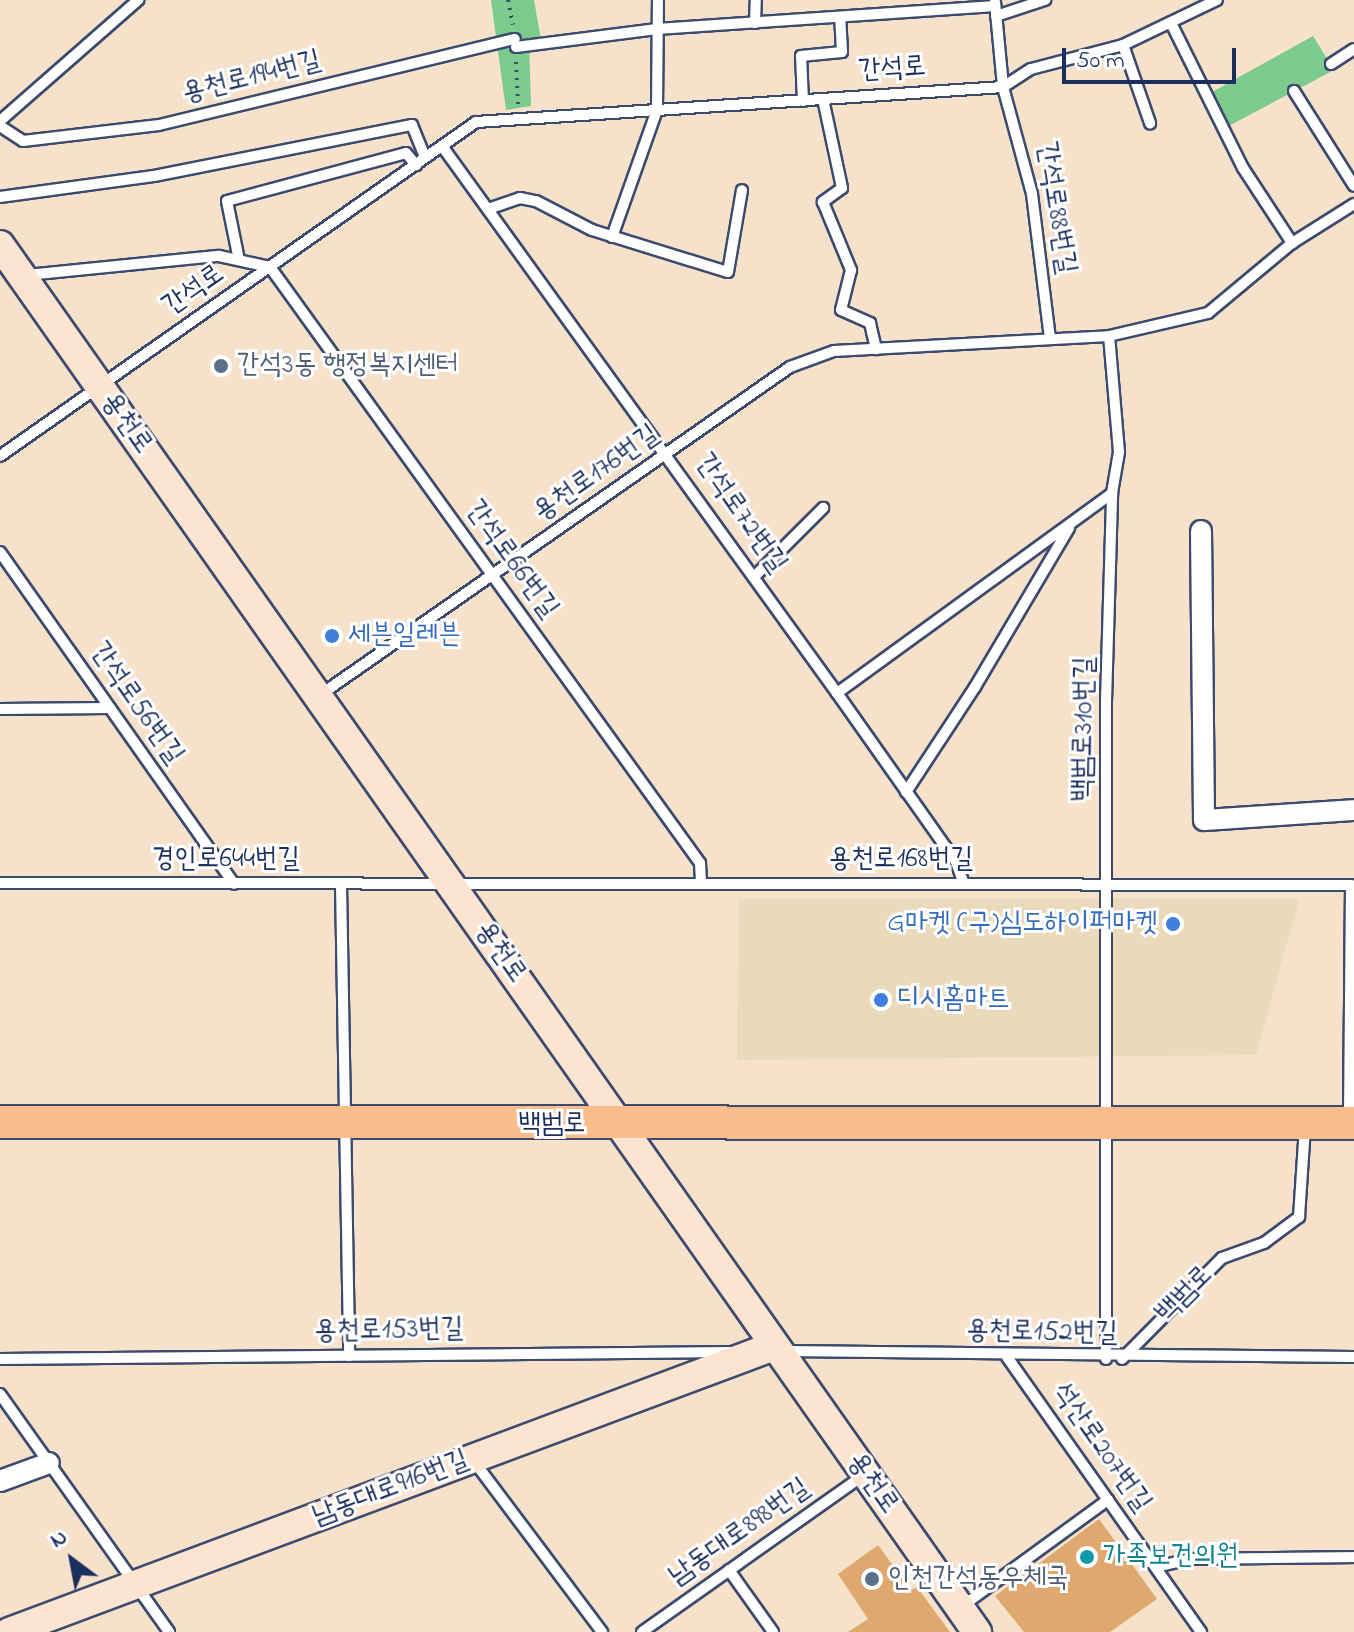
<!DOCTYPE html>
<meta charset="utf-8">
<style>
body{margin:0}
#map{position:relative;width:1354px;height:1632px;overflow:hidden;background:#f6e1ca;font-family:"Indie Flower","Poor Story",sans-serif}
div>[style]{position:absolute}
.built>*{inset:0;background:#ead9ba}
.green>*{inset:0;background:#7acb8c}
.building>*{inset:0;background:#dea86f}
.path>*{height:4px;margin-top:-2px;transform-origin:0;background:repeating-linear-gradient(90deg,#3c4a6e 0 2px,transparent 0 8px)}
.roads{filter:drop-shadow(2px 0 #3c4a6e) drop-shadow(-2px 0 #3c4a6e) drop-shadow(0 2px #3c4a6e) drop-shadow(0 -2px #3c4a6e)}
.lane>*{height:10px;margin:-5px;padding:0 5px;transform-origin:5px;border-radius:5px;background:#fff}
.street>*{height:20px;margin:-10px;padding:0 10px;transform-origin:10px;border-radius:10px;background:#fff}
.secondary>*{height:28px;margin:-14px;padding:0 14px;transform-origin:14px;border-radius:14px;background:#fde4d1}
.primary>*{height:32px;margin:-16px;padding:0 16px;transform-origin:16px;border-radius:16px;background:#fabc8b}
.dots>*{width:22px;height:22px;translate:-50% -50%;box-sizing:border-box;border:4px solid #fff;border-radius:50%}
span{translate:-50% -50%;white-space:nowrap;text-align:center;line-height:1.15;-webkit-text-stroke:6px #fff;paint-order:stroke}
.street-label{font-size:28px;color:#1b2f5e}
.service-label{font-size:28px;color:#4e5e75}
.left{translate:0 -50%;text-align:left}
.shop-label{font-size:28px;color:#366cbe}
.right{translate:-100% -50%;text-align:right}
.culture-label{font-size:28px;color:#0d838f}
.north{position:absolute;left:32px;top:1520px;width:80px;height:80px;-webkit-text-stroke:6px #fff;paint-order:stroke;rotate:328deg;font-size:22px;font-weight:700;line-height:32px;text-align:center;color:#1b2f5e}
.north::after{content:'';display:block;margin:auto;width:28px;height:36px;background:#1b2f5e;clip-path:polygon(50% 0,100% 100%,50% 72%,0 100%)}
.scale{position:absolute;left:1062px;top:48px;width:174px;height:36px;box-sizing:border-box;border:4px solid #1b2f5e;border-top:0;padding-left:10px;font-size:24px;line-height:28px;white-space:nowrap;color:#1b2f5e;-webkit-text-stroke:6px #fff;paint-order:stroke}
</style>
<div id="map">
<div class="built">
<div style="clip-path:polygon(739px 899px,1299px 899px,1256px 1055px,737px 1060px)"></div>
</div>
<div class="green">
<div style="clip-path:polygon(491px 0,534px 0,541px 40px,529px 43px,531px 106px,506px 110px)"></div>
<div style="clip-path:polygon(1313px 36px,1334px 70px,1223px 129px,1205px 96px)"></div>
</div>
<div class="building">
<div style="clip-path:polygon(1099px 1519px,1157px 1599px,1110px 1632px,1024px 1632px,995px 1596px)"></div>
<div style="clip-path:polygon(878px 1545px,911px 1590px,917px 1587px,950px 1632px,848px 1632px,868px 1619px,838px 1574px)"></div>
</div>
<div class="path">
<div style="left:508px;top:0;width:25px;rotate:79deg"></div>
<div style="left:516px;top:62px;width:43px;rotate:87.3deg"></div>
</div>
<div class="roads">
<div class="lane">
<div style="left:995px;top:2px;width:85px;rotate:84.6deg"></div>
<div style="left:1003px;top:87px;width:111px;rotate:74.8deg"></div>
<div style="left:1032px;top:194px;width:146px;rotate:82.9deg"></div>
<div style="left:996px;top:16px;width:52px;rotate:-18.1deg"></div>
<div style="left:755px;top:23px;width:23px;rotate:-88deg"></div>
<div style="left:1171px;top:23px;width:162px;rotate:63.6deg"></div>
<div style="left:1243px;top:168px;width:90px;rotate:56.8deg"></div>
<div style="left:1123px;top:45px;width:83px;rotate:70.9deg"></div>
<div style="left:516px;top:47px;width:142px;rotate:-7.3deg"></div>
<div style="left:657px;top:29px;width:339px;rotate:-3.9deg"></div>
<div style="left:1331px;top:64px;width:27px;rotate:-33deg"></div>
<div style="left:1294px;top:91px;width:112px;rotate:57.7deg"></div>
<div style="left:823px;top:99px;width:91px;rotate:77.9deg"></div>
<div style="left:842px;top:188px;width:24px;rotate:144deg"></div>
<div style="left:823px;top:202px;width:74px;rotate:67.6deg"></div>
<div style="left:851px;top:270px;width:41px;rotate:104deg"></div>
<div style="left:841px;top:310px;width:32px;rotate:24deg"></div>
<div style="left:870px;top:323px;width:27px;rotate:77deg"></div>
<div style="left:803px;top:101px;width:45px;rotate:-92.5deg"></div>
<div style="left:801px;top:56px;width:41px;rotate:-5.6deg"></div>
<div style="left:842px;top:52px;width:35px;rotate:-93deg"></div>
<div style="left:0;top:121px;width:184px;rotate:-41.2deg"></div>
<div style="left:0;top:126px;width:27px;rotate:33deg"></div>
<div style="left:23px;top:141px;width:137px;rotate:-6.7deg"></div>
<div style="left:159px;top:125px;width:366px;rotate:-13.6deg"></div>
<div style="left:442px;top:146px;width:675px;rotate:54.17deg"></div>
<div style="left:837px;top:693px;width:207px;rotate:54.8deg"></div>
<div style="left:956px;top:862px;width:23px;rotate:70deg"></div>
<div style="left:0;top:197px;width:155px;rotate:-7.8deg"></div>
<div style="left:154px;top:176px;width:263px;rotate:-11.2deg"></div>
<div style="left:412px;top:125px;width:35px;rotate:68deg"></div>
<div style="left:488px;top:209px;width:34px;rotate:-19deg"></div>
<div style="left:520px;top:198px;width:16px;rotate:11deg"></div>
<div style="left:536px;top:201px;width:63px;rotate:27.4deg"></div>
<div style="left:592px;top:230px;width:142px;rotate:17.2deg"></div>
<div style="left:728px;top:272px;width:83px;rotate:-80.3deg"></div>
<div style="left:612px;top:237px;width:135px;rotate:-70.5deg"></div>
<div style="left:657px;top:110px;width:110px;rotate:-89.5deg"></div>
<div style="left:239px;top:260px;width:60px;rotate:-101.5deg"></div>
<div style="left:227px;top:201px;width:185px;rotate:-15deg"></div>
<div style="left:406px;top:153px;width:16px;rotate:50deg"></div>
<div style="left:27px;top:275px;width:193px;rotate:-5.7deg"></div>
<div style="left:219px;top:256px;width:52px;rotate:12.2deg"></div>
<div style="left:270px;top:267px;width:735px;rotate:54.19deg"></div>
<div style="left:700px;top:863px;width:21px;rotate:87deg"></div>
<div style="left:0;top:456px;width:581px;rotate:-35.06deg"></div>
<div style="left:476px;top:122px;width:528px;rotate:-3.8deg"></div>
<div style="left:1003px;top:87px;width:33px;rotate:-33deg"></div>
<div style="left:1031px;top:69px;width:95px;rotate:-14.6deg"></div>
<div style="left:1123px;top:45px;width:104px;rotate:-25.6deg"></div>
<div style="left:0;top:552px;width:406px;rotate:54.8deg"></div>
<div style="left:754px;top:577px;width:98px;rotate:-45deg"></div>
<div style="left:837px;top:693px;width:340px;rotate:-36deg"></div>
<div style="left:320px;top:695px;width:573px;rotate:-34.91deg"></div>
<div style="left:790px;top:367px;width:47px;rotate:-20deg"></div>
<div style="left:834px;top:351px;width:275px;rotate:-3.1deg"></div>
<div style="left:1109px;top:336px;width:102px;rotate:-13.1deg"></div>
<div style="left:1208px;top:313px;width:109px;rotate:-39.8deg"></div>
<div style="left:1292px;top:243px;width:73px;rotate:-32.2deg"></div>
<div style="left:0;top:709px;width:110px;rotate:-0.5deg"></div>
<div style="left:906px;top:792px;width:126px;rotate:-56.7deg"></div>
<div style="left:975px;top:687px;width:185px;rotate:-59.4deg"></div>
<div style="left:0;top:883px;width:1351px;rotate:0.08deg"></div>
<div style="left:1351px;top:885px;width:235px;rotate:90.5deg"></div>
<div style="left:341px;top:884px;width:472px;rotate:89deg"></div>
<div style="left:784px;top:1351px;width:570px;rotate:0.6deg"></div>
<div style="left:1007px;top:1357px;width:337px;rotate:54.8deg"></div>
<div style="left:0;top:1359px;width:732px;rotate:-0.55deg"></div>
<div style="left:1106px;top:1359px;width:658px;rotate:-90deg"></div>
<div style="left:1106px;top:701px;width:208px;rotate:-88.3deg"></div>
<div style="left:1112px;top:493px;width:42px;rotate:-80.3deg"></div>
<div style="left:1119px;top:452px;width:116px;rotate:-94.9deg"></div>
<div style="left:1122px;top:1359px;width:142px;rotate:-45.3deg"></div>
<div style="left:1222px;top:1258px;width:45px;rotate:-19.7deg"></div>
<div style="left:1264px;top:1243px;width:44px;rotate:-36.6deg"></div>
<div style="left:1299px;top:1217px;width:91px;rotate:-86.2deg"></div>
<div style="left:0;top:1394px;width:292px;rotate:54.6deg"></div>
<div style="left:473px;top:1460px;width:215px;rotate:53.1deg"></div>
<div style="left:1156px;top:1567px;width:36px;rotate:-13deg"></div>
<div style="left:1191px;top:1559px;width:163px;rotate:-0.7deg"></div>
<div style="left:729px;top:1570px;width:76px;rotate:54.6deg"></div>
<div style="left:961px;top:1607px;width:182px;rotate:-36.1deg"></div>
<div style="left:642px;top:1632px;width:270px;rotate:-35.3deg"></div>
</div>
<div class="street">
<div style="left:1201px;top:531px;width:289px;rotate:89.4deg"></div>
<div style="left:1204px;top:820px;width:150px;rotate:-3.8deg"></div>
<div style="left:0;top:1481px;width:52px;rotate:-20.2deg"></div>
</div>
<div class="secondary">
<div style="left:0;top:245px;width:1697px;rotate:54.84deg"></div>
<div style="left:9px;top:1632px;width:817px;rotate:-20.5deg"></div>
</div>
<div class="primary">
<div style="left:0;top:1122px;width:1354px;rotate:0.04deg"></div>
</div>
</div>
<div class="dots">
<div style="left:221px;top:366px;background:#5c6f8a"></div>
<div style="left:332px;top:636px;background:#3f7fe0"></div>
<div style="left:1173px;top:924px;background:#3f7fe0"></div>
<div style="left:881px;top:1000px;background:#3f7fe0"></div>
<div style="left:1087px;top:1557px;background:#0f9aa8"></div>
<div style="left:872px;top:1579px;background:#5c6f8a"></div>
</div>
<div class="street-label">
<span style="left:892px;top:70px;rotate:-4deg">간석로</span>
<span style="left:252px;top:78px;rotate:-14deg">용천로194번길</span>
<span style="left:1055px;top:208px;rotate:81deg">간석로88번길</span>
<span style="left:194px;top:291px;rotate:-35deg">간석로</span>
<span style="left:126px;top:424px;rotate:55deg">용천로</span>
<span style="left:597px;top:474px;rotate:-35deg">용천로176번길</span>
<span style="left:740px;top:514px;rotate:55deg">간석로72번길</span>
<span style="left:511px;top:560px;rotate:54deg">간석로66번길</span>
<span style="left:136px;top:704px;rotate:55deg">간석로56번길</span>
<span style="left:1085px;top:729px;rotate:-89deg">백범로310번길</span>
<span style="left:226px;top:860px">경인로644번길</span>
<span style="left:901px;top:860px">용천로168번길</span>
<span style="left:500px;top:953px;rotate:55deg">용천로</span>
<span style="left:552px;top:1125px">백범로</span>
<span style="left:1185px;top:1295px;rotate:-45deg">백범로</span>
<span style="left:389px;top:1331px;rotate:-1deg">용천로153번길</span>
<span style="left:1042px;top:1333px;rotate:1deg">용천로152번길</span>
<span style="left:1101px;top:1448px;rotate:55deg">석산로207번길</span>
<span style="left:872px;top:1484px;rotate:55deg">용천로</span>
<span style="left:391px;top:1489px;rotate:-21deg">남동대로916번길</span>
<span style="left:740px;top:1533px;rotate:-35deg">남동대로898번길</span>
</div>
<div class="service-label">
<span class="left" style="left:237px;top:366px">간석3동 행정복지센터</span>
<span class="left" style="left:888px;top:1579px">인천간석동우체국</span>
</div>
<div class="shop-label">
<span class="left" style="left:348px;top:636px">세븐일레븐</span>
<span class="right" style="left:1157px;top:924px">G마켓 (구)심도하이퍼마켓</span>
<span class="left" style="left:897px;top:1000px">디시홈마트</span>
</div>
<div class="culture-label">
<span class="left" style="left:1103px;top:1557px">가족보건의원</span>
</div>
<div class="north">N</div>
<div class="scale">50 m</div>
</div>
